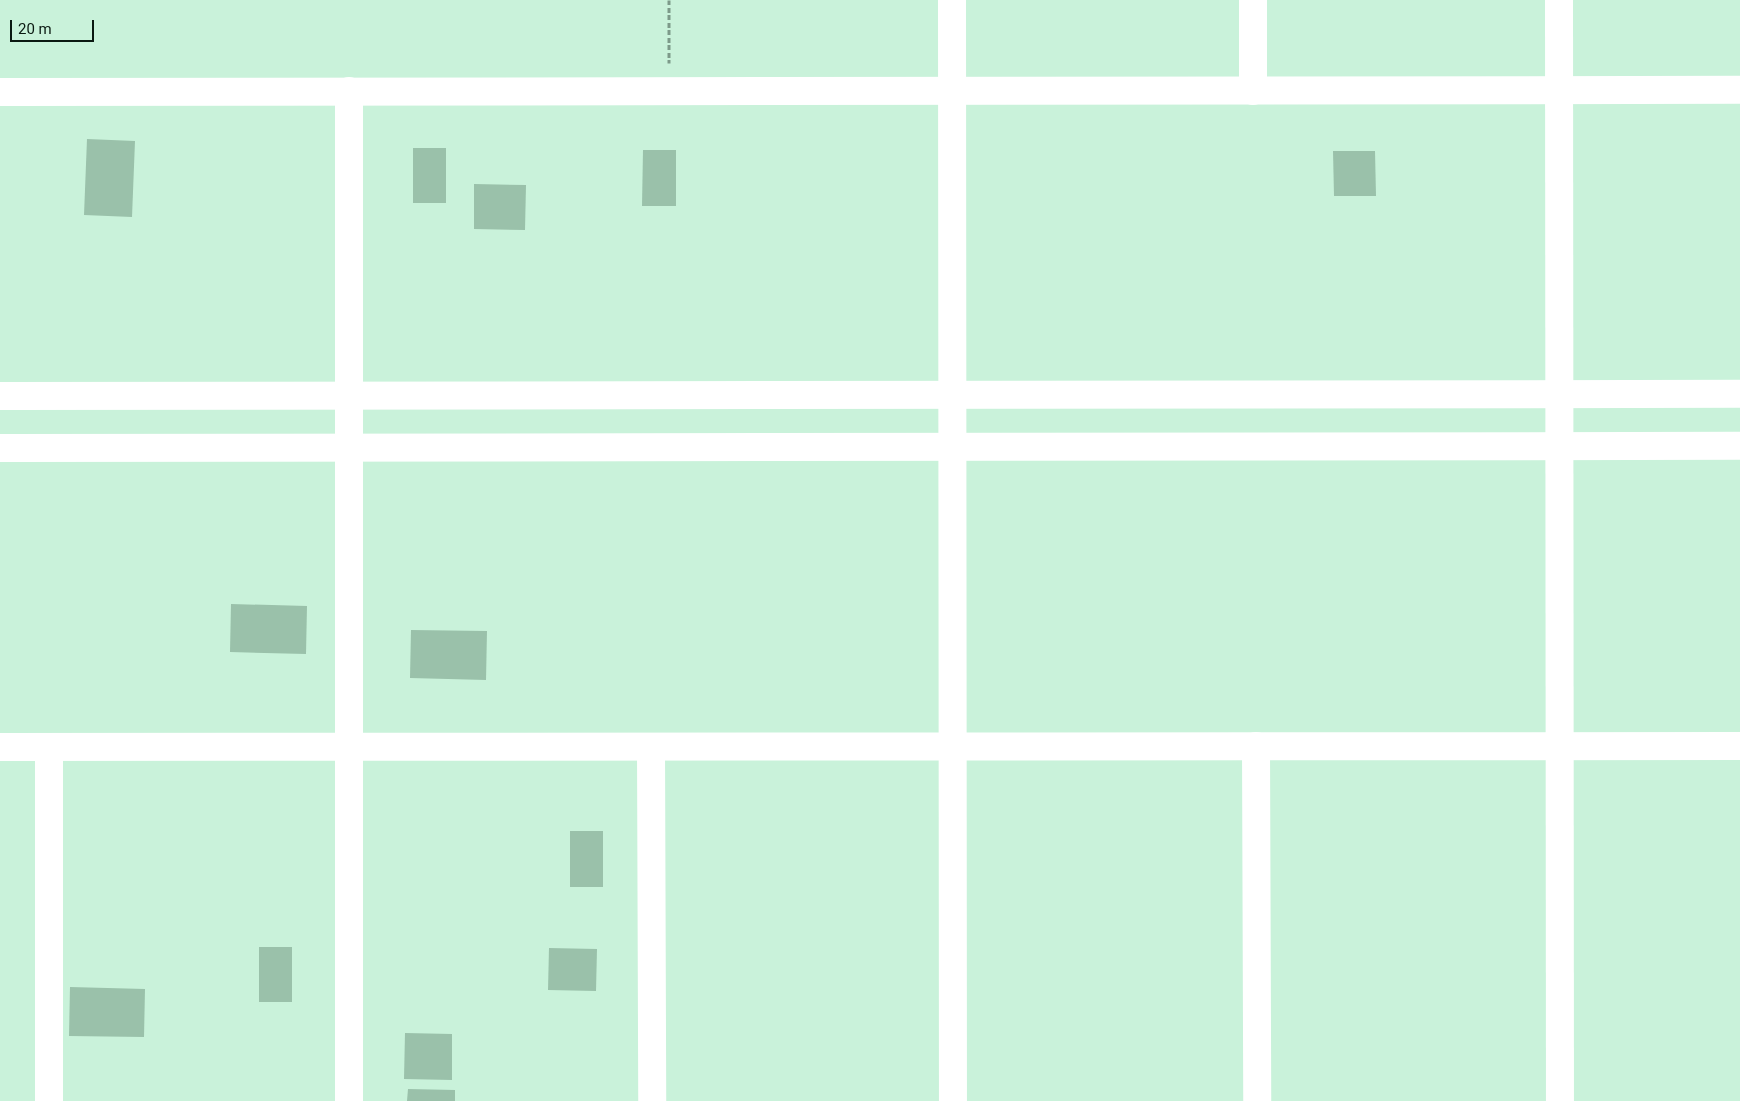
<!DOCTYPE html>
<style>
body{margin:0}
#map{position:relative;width:1740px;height:1101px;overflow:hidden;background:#c9f2da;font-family:Roboto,sans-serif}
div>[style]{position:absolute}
.building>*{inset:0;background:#9ac1aa}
.path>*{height:3px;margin-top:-1.5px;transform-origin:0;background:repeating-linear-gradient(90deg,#7c9a89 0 5px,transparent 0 7.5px)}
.minor>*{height:28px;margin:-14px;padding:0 14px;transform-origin:14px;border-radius:14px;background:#fff}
span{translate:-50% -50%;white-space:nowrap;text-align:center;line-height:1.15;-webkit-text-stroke:4.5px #c9f2da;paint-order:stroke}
.scale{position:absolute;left:10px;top:20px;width:84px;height:22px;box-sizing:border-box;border:2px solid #0a1911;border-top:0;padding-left:6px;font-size:15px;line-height:18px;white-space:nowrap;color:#0a1911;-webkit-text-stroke:4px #c9f2da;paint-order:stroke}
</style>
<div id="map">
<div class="building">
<div style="clip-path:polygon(87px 139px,135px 141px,132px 217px,84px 215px)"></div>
<div style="clip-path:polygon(413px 148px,446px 148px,446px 203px,413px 203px)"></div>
<div style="clip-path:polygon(643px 150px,676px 150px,676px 206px,642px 206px)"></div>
<div style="clip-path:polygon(1333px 151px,1375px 151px,1376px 196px,1334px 196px)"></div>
<div style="clip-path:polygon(474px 184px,526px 185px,525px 230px,474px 229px)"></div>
<div style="clip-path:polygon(231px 604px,307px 606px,306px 654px,230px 652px)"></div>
<div style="clip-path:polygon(411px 630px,487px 631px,486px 680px,410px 678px)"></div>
<div style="clip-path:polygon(570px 831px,603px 831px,603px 887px,570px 887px)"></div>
<div style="clip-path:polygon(259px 947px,292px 947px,292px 1002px,259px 1002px)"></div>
<div style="clip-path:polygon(549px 948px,597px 949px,596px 991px,548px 990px)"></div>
<div style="clip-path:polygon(70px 987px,145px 989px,144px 1037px,69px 1036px)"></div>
<div style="clip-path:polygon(405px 1033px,452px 1034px,452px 1080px,404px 1079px)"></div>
<div style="clip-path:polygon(408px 1089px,455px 1090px,455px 1101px,407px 1101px)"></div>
</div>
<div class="path">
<div style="left:669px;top:0;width:63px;rotate:90deg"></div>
</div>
<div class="minor">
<div style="left:952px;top:0;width:1101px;rotate:89.95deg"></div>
<div style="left:1253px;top:0;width:91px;rotate:90deg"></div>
<div style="left:1559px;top:0;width:1101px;rotate:89.95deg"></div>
<div style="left:349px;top:91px;width:1010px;rotate:90deg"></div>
<div style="left:0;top:92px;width:1740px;rotate:-0.07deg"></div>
<div style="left:0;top:396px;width:1740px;rotate:-0.07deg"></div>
<div style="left:0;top:448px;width:1740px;rotate:-0.07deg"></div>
<div style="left:1256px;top:746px;width:355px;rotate:89.8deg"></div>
<div style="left:0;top:747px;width:1740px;rotate:-0.03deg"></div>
<div style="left:49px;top:747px;width:354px;rotate:90deg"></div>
<div style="left:651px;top:747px;width:354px;rotate:89.8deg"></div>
</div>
<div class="scale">20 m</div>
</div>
